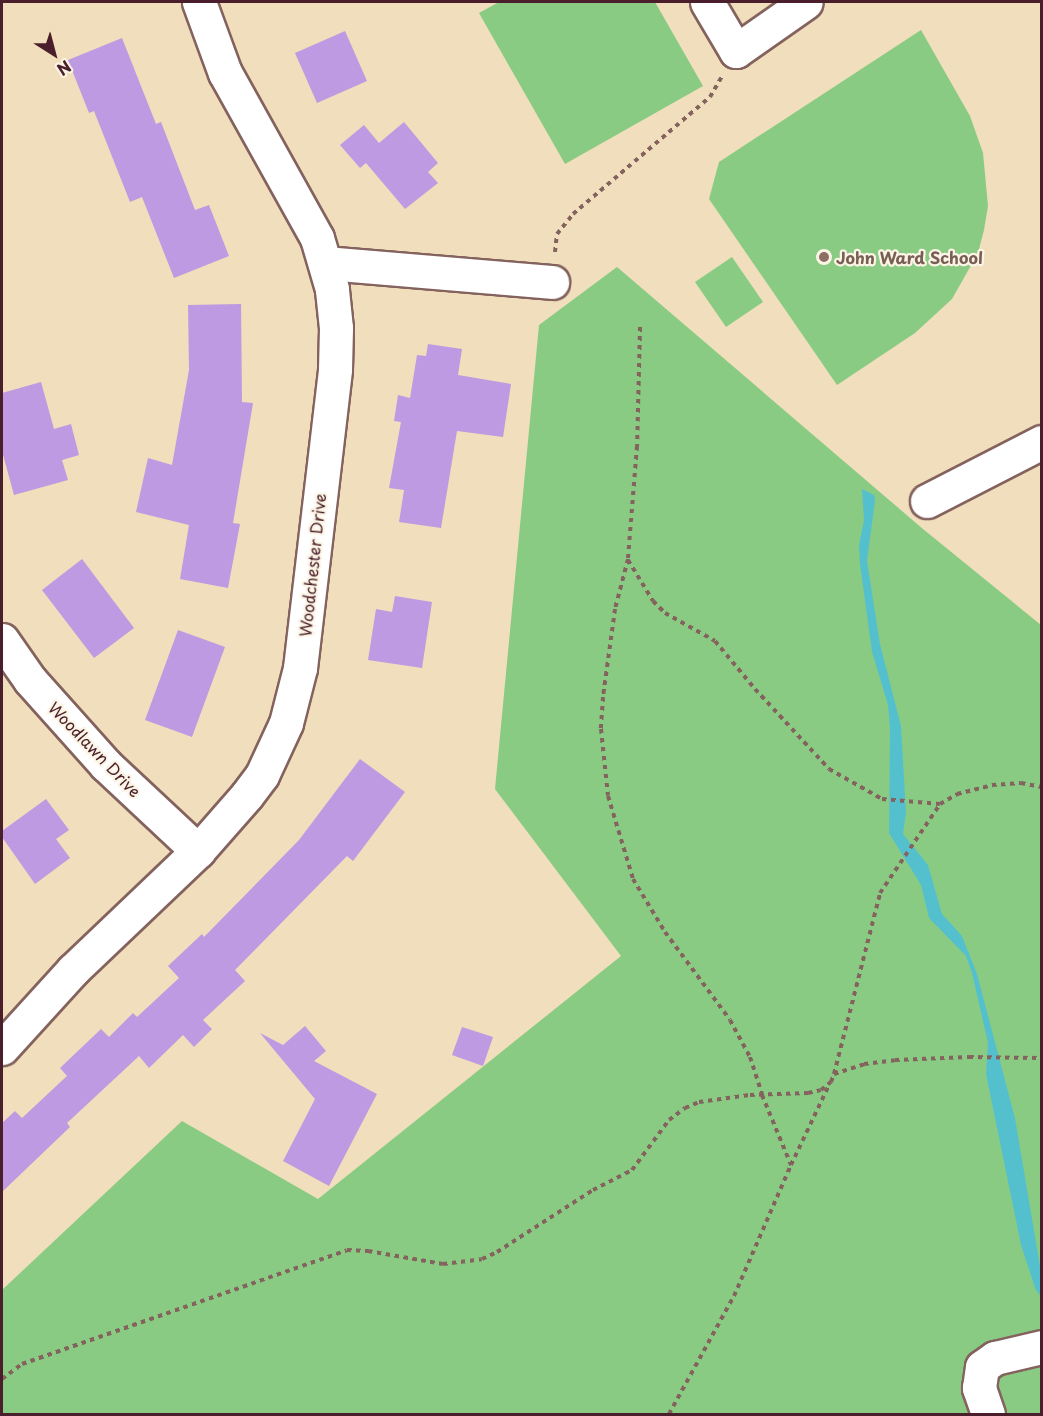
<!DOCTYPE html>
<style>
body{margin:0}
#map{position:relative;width:1043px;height:1416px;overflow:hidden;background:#f0debc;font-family:"Playpen Sans",sans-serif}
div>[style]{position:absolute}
.green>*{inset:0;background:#8acb83}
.water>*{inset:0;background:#54c0cd}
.building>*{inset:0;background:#bd9ae1}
.path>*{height:4px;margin-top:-2px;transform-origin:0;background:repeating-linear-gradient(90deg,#84625e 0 4.5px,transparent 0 9px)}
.roads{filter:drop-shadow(2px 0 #84625e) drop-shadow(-2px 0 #84625e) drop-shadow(0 2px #84625e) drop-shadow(0 -2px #84625e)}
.minor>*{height:33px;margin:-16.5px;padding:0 16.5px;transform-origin:16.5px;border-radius:16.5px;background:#fff}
.dots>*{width:16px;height:16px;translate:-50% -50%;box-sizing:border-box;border:3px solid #fcf5e5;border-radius:50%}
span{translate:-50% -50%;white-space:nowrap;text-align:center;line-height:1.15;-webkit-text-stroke:4.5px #fcf5e5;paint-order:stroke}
.education-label{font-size:16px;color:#785e54;font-weight:700}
.left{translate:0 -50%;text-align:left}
.street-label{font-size:16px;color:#4a1f2b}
.frame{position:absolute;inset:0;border:3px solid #4a1f2b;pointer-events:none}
.north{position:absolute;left:24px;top:24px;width:60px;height:60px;-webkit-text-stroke:4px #fcf5e5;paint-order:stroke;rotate:144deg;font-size:16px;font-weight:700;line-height:24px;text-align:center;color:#4a1f2b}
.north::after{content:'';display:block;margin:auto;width:21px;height:27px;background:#4a1f2b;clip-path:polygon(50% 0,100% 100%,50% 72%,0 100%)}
</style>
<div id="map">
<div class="green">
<div style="clip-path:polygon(499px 2px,655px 2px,703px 86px,565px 164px,479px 13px)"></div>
<div style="clip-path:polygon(921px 30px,970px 116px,983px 153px,988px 206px,984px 230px,978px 253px,952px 299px,915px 333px,837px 385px,709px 199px,719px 162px)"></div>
<div style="clip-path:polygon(732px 257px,763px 302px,726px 327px,695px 282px)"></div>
<div style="clip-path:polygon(617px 267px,923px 529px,1041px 625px,1041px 1414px,2px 1414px,2px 1290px,182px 1121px,318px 1199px,621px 956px,495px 789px,539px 325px)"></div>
</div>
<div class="water">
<div style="clip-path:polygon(862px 489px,874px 495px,875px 501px,867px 561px,880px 644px,901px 726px,906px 812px,903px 834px,928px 865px,942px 914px,962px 936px,977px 974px,1015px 1118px,1041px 1272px,1041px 1297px,1035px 1288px,1021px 1245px,986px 1074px,988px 1043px,972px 973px,966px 956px,929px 918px,921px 885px,889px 833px,890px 729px,888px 705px,872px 652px,860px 564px,859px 545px,864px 520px)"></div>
</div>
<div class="building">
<div style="clip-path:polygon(345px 31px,367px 81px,317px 103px,295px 53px)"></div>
<div style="clip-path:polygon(122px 38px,156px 124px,161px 122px,195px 210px,209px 205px,229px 256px,174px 278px,142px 197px,130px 202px,94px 111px,89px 113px,68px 60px)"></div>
<div style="clip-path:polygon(404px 122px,438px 163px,428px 172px,438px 183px,405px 209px,366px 163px,360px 168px,340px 145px,364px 125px,379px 143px)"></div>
<div style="clip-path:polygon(241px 304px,242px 402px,253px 403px,233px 523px,240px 524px,228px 588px,180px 579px,189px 525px,136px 512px,148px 458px,172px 465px,189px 370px,188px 305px)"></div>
<div style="clip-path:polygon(428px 344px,462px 349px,458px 375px,511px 384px,503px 437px,457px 431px,441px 528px,399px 522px,404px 490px,389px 488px,401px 422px,394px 421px,398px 395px,410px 398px,417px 355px,426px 356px)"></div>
<div style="clip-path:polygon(41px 382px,54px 429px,71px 424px,79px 455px,62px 460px,68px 480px,14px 495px,2px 451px,2px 393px)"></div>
<div style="clip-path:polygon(82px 559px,134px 628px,94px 658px,42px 590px)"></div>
<div style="clip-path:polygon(395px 596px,432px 602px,422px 668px,368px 660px,376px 609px,392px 612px)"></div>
<div style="clip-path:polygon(178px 630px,225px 647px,192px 737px,145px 720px)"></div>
<div style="clip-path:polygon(360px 759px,405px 792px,353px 861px,347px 856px,235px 970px,245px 981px,203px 1020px,212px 1029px,194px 1047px,183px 1035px,149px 1068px,139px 1056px,67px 1123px,70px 1127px,2px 1192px,2px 1123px,15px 1111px,22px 1118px,67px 1076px,60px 1068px,101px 1029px,109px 1037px,133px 1013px,137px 1017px,179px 978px,168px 966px,202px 934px,204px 937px,299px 840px)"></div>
<div style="clip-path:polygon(46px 799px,69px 830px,56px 839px,70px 858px,35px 884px,2px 837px,2px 831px)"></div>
<div style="clip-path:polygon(305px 1026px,326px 1051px,314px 1061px,377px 1094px,329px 1186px,283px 1161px,315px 1099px,260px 1033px,283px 1045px)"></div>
<div style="clip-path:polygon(462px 1027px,493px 1037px,483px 1066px,452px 1055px)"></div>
</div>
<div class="path">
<div style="left:555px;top:252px;width:18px;rotate:-84deg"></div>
<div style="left:557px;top:234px;width:26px;rotate:-51deg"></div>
<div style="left:573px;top:214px;width:180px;rotate:-40.5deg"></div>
<div style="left:710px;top:97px;width:24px;rotate:-60deg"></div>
<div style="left:640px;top:327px;width:119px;rotate:91.4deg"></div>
<div style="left:637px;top:446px;width:113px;rotate:94.6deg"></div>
<div style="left:628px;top:559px;width:52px;rotate:104.6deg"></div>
<div style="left:615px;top:609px;width:89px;rotate:97.8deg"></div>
<div style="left:603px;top:697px;width:32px;rotate:94deg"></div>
<div style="left:601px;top:729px;width:67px;rotate:84deg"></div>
<div style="left:608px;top:796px;width:87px;rotate:73.2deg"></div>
<div style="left:633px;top:879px;width:62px;rotate:58.9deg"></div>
<div style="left:665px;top:932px;width:109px;rotate:53.5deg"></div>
<div style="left:730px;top:1020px;width:42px;rotate:61.6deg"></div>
<div style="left:750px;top:1057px;width:40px;rotate:72deg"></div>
<div style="left:762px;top:1095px;width:76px;rotate:67.5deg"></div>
<div style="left:791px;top:1165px;width:89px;rotate:-64.6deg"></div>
<div style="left:628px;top:560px;width:48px;rotate:58.6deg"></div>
<div style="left:653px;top:601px;width:17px;rotate:45deg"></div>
<div style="left:665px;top:613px;width:57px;rotate:29.2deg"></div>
<div style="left:715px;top:641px;width:62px;rotate:50.2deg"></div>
<div style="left:755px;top:689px;width:109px;rotate:47.2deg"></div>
<div style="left:829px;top:769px;width:61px;rotate:29.5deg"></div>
<div style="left:882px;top:799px;width:58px;rotate:4.9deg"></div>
<div style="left:834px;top:1074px;width:32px;rotate:-18deg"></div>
<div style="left:864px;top:1064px;width:31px;rotate:-7deg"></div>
<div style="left:895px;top:1060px;width:74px;rotate:-2.3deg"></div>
<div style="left:969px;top:1057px;width:73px;rotate:0.8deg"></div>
<div style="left:2px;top:1379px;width:25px;rotate:-37deg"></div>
<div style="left:22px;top:1364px;width:344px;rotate:-19.3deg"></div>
<div style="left:347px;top:1250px;width:21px;rotate:3deg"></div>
<div style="left:368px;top:1251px;width:76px;rotate:9.8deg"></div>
<div style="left:443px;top:1264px;width:39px;rotate:-7deg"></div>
<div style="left:482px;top:1259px;width:17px;rotate:-25deg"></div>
<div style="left:497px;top:1252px;width:114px;rotate:-32.9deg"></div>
<div style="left:593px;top:1190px;width:44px;rotate:-27.1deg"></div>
<div style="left:632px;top:1170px;width:62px;rotate:-53.5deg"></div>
<div style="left:669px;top:1120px;width:20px;rotate:-37deg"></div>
<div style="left:685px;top:1108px;width:15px;rotate:-23deg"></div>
<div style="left:699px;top:1102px;width:51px;rotate:-7.8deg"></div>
<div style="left:750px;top:1095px;width:58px;rotate:-2deg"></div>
<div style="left:808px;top:1093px;width:13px;rotate:-13deg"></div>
<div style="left:821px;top:1090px;width:13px;rotate:-39deg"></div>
<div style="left:831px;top:1082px;width:9px;rotate:-69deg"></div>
<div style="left:834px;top:1074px;width:187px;rotate:-75.7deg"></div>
<div style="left:880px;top:893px;width:107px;rotate:-56deg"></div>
<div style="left:940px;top:804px;width:20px;rotate:-30deg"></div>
<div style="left:957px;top:794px;width:36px;rotate:-14deg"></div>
<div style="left:992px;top:785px;width:29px;rotate:-4deg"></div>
<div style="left:1021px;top:783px;width:21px;rotate:11deg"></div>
<div style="left:669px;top:1414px;width:135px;rotate:-61.2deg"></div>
<div style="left:734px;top:1296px;width:143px;rotate:-66.5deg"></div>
</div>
<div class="roads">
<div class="minor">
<div style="left:707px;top:2px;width:57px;rotate:59.4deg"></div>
<div style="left:736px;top:51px;width:85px;rotate:-35deg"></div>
<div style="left:326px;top:263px;width:227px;rotate:4.8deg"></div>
<div style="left:927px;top:501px;width:129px;rotate:-27.2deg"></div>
<div style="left:2px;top:640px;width:49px;rotate:55deg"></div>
<div style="left:30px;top:680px;width:114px;rotate:48.2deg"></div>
<div style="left:106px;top:765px;width:126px;rotate:43.1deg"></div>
<div style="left:2px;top:1048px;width:105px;rotate:-47.7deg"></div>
<div style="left:73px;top:970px;width:173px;rotate:-43.6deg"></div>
<div style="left:198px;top:851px;width:74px;rotate:-48.8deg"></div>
<div style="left:247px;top:795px;width:25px;rotate:-53deg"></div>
<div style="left:262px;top:775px;width:57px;rotate:-65.2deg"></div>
<div style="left:286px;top:723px;width:57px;rotate:-75.7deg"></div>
<div style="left:300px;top:668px;width:301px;rotate:-83.3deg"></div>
<div style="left:335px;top:369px;width:41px;rotate:-88.6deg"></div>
<div style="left:336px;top:328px;width:39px;rotate:-96deg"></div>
<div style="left:332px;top:289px;width:53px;rotate:-106.4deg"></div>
<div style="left:317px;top:238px;width:189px;rotate:-119.1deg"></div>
<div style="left:225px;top:73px;width:76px;rotate:-110.1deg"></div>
<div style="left:988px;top:1414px;width:28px;rotate:-109deg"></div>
<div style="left:979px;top:1388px;width:21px;rotate:-82deg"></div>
<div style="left:982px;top:1367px;width:16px;rotate:-35deg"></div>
<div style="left:995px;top:1358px;width:48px;rotate:-13.2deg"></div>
</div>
</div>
<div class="dots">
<div style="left:824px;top:257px;background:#8d6e63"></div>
</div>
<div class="education-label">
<span class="left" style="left:836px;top:257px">John Ward School</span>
</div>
<div class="street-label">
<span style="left:312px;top:565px;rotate:-84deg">Woodchester Drive</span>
<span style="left:95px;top:749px;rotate:46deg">Woodlawn Drive</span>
</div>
<div class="frame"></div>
<div class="north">N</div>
</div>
